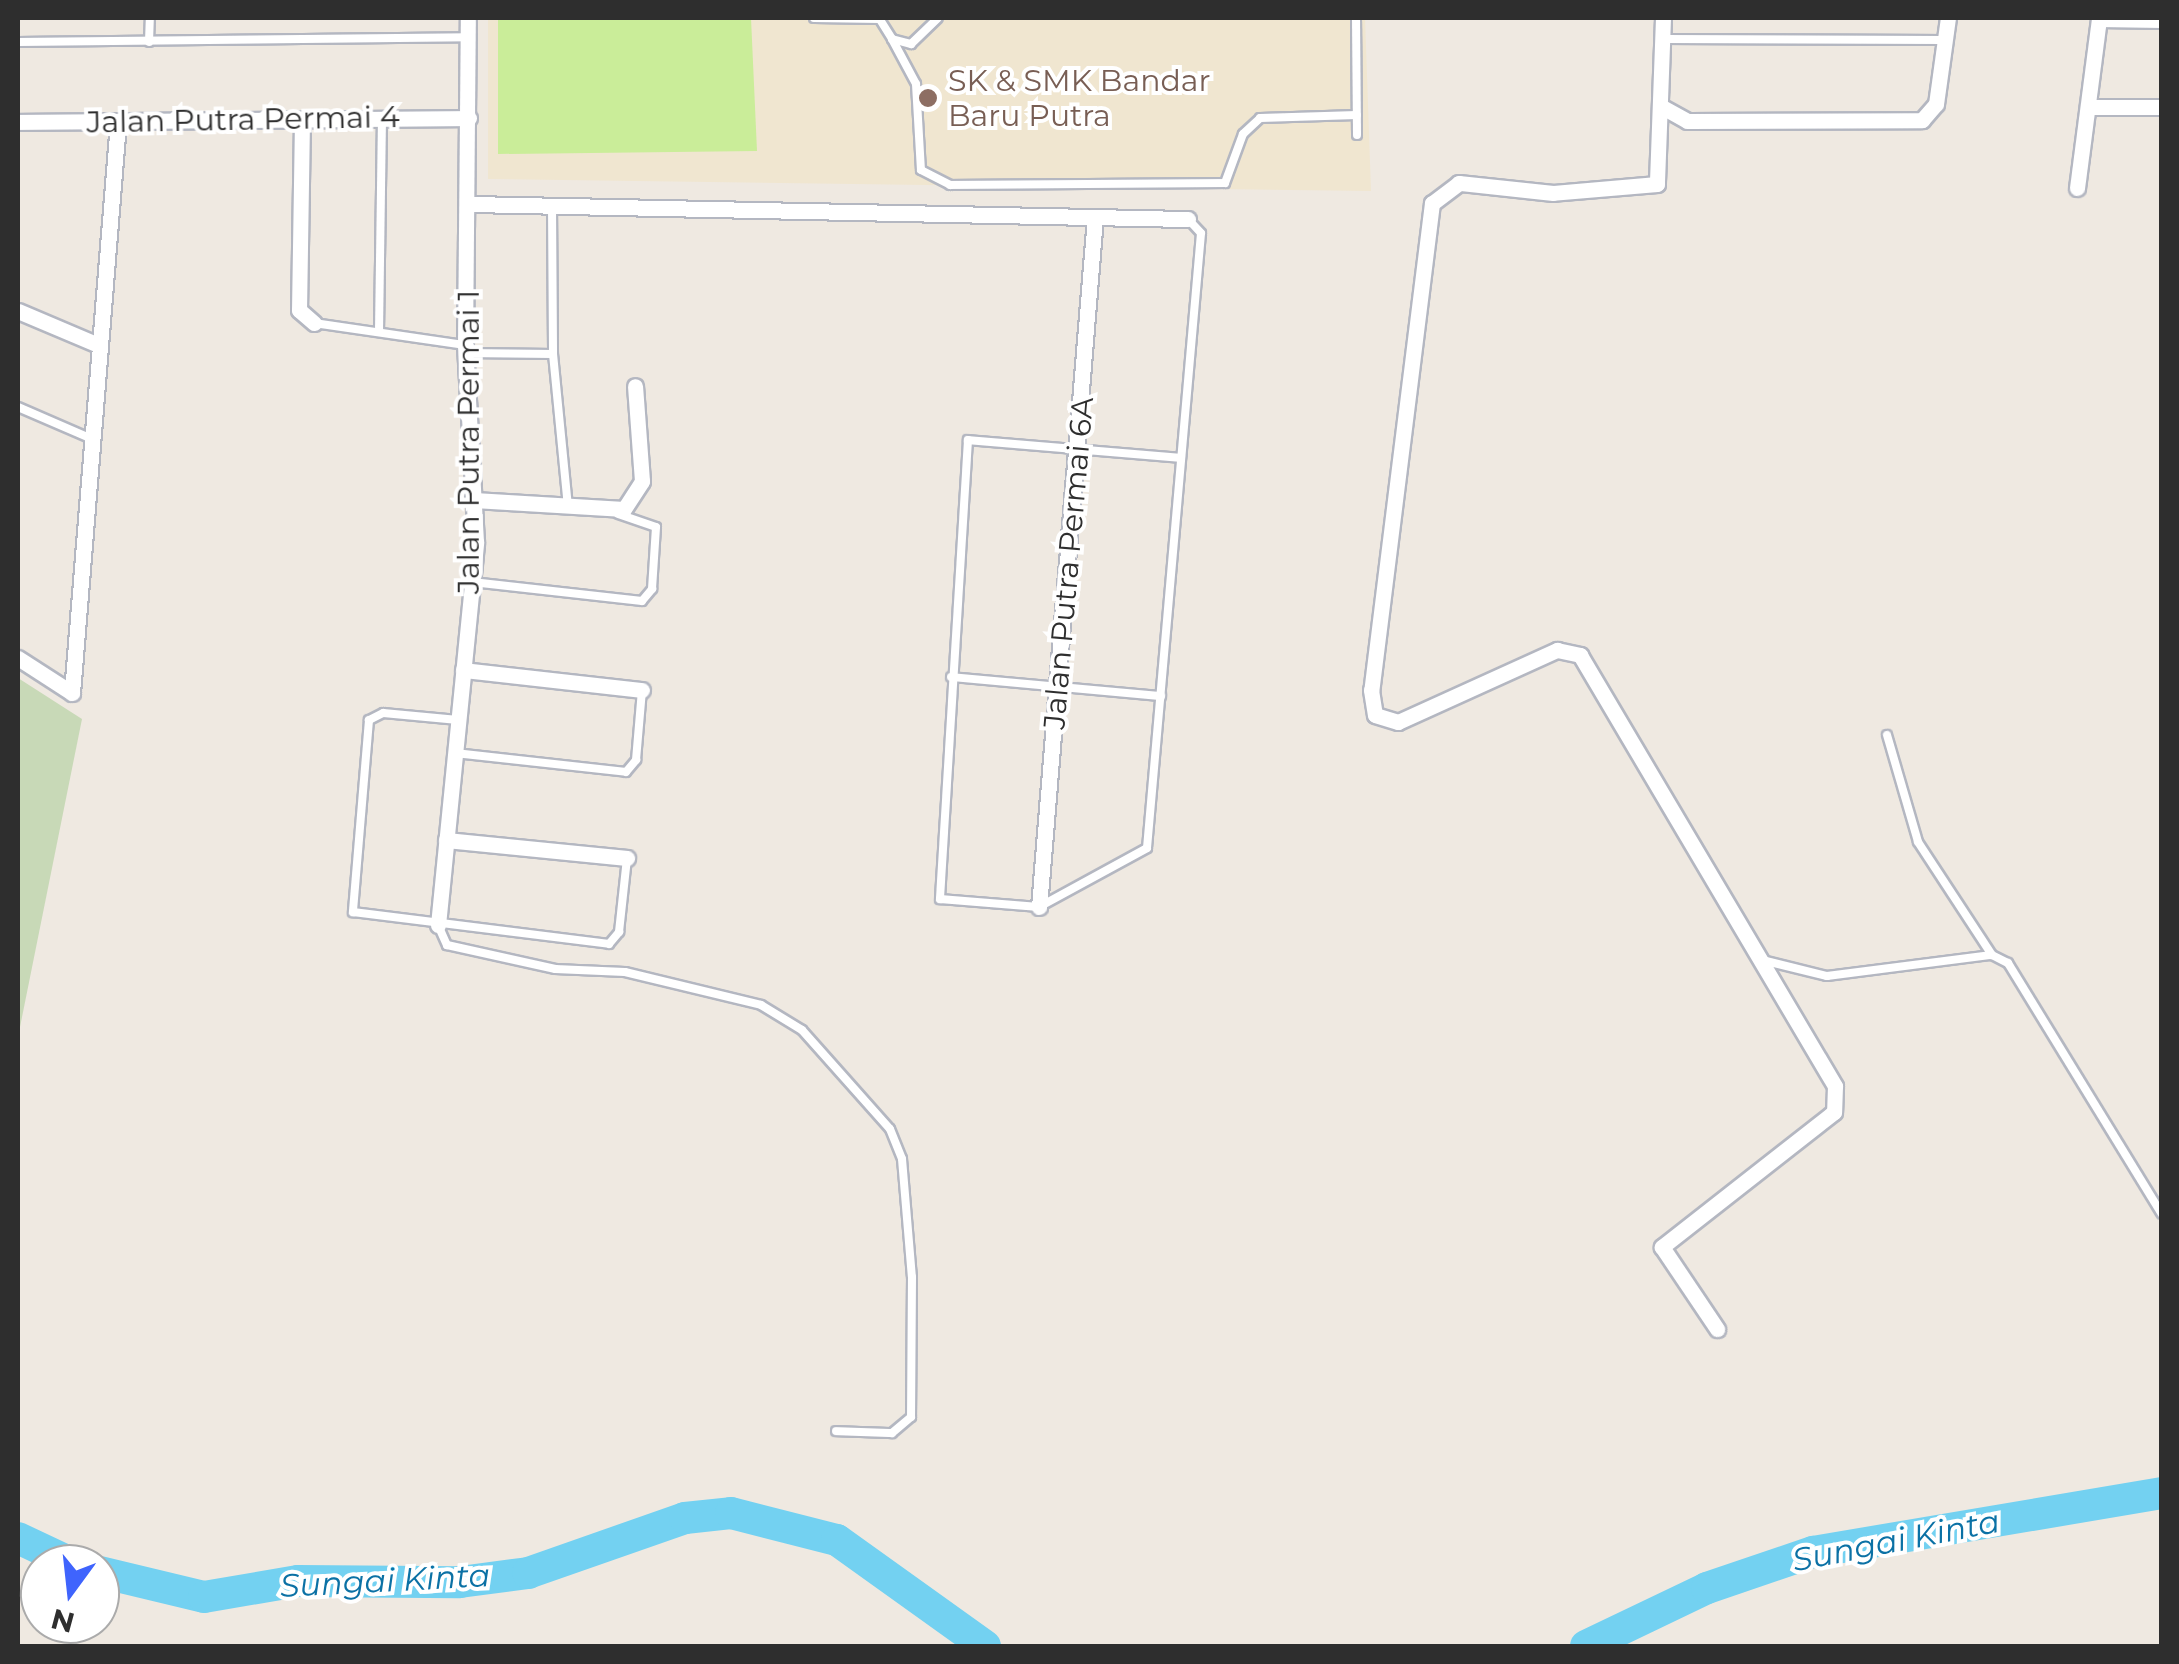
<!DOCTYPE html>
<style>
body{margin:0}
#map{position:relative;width:2179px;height:1664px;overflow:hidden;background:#efe9e1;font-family:Montserrat,sans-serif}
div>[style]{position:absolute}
.education>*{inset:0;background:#f0e6d0}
.cemetery>*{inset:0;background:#c8d9b7}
.pitch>*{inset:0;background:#caed99}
.river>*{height:32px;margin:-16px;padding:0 16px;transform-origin:16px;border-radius:16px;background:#73d1f1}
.roads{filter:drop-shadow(2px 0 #b4b7c1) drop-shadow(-2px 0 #b4b7c1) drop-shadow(0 2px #b4b7c1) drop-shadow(0 -2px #b4b7c1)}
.service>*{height:8px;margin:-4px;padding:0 4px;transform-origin:4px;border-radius:4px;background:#fff}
.minor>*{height:15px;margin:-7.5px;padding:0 7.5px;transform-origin:7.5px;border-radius:7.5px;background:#fff}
.dots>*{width:28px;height:28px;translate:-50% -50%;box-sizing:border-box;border:5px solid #fff;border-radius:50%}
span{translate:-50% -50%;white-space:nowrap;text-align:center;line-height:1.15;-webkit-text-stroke:8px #fff;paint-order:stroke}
.education-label{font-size:30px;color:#785e54}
.left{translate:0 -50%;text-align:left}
.street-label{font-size:30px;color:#2e2e2e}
.water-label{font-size:32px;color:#0b71a5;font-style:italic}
.frame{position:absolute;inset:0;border:20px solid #2e2e2e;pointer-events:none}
.north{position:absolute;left:20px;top:1544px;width:100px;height:100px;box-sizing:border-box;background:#fff;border:2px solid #ababab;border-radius:50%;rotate:195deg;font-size:28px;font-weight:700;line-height:40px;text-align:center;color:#2e2e2e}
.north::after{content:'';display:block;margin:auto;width:35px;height:45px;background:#3f64fd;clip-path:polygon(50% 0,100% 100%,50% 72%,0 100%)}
</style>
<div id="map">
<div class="education">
<div style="clip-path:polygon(488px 18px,1365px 18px,1371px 191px,488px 179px)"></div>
</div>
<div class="cemetery">
<div style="clip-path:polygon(18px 678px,82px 719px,18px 1037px)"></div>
</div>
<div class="pitch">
<div style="clip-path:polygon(498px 18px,751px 18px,757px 151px,498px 154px)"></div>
</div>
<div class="river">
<div style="left:18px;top:1538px;width:61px;rotate:25.3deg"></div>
<div style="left:100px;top:1572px;width:107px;rotate:13.5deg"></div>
<div style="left:204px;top:1597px;width:95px;rotate:-9.7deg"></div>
<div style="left:298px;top:1581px;width:162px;rotate:0.4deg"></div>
<div style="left:460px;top:1582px;width:69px;rotate:-7.5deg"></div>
<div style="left:528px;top:1573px;width:166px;rotate:-19.3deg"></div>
<div style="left:685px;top:1518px;width:46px;rotate:-6.2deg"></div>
<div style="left:731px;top:1513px;width:109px;rotate:14.3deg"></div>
<div style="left:837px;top:1540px;width:182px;rotate:35.6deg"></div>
<div style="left:1586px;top:1646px;width:134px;rotate:-25.6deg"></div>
<div style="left:1707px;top:1588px;width:112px;rotate:-18.8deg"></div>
<div style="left:1813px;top:1552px;width:354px;rotate:-9.6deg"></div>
</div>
<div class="roads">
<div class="service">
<div style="left:814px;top:18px;width:66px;rotate:0.9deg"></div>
<div style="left:879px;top:18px;width:25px;rotate:58deg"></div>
<div style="left:892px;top:39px;width:20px;rotate:15deg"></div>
<div style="left:911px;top:44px;width:37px;rotate:-44deg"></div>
<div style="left:1356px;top:18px;width:117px;rotate:89.5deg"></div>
<div style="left:2099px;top:23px;width:63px;rotate:0.9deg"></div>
<div style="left:892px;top:39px;width:51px;rotate:61.9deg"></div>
<div style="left:916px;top:84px;width:86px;rotate:86.7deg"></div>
<div style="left:921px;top:170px;width:33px;rotate:27deg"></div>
<div style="left:950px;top:185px;width:275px;rotate:-0.4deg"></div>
<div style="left:1225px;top:183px;width:52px;rotate:-69.8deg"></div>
<div style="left:1243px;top:134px;width:23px;rotate:-43deg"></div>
<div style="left:1260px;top:118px;width:97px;rotate:-1.8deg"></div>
<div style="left:1664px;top:39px;width:281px;rotate:0.2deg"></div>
<div style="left:18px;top:42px;width:451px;rotate:-0.6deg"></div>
<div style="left:149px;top:42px;width:24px;rotate:-88deg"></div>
<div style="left:552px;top:206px;width:148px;rotate:89.6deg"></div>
<div style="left:553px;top:354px;width:153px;rotate:84.4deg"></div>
<div style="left:314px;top:323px;width:153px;rotate:8.3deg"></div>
<div style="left:379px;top:332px;width:213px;rotate:-89.2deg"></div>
<div style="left:465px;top:353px;width:88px;rotate:0.7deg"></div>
<div style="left:18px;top:407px;width:81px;rotate:23.4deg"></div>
<div style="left:1181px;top:458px;width:214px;rotate:-175.2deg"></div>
<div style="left:968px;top:440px;width:460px;rotate:93.5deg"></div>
<div style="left:940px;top:899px;width:99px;rotate:4.6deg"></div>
<div style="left:1039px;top:907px;width:123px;rotate:-28.6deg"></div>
<div style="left:1147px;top:848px;width:617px;rotate:-84.98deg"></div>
<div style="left:1201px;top:233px;width:19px;rotate:-133deg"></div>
<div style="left:472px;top:582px;width:171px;rotate:6.4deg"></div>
<div style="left:642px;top:601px;width:16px;rotate:-50deg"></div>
<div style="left:652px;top:589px;width:62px;rotate:-86.3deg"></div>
<div style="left:656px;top:527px;width:40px;rotate:-161.1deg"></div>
<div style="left:951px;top:677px;width:211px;rotate:5.2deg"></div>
<div style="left:458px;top:720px;width:75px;rotate:-174.7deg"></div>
<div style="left:383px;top:713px;width:16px;rotate:153deg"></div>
<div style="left:369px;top:720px;width:193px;rotate:94.8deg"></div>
<div style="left:353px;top:912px;width:258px;rotate:7.1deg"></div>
<div style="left:609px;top:944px;width:16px;rotate:-50deg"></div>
<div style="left:619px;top:932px;width:74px;rotate:-83.8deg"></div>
<div style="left:1887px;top:735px;width:111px;rotate:73.8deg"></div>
<div style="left:1918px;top:842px;width:135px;rotate:56.8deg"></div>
<div style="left:455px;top:753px;width:172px;rotate:6.3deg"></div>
<div style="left:626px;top:772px;width:16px;rotate:-50deg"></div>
<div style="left:636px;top:760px;width:70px;rotate:-85.1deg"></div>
<div style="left:438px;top:925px;width:22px;rotate:66deg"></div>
<div style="left:447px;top:945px;width:111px;rotate:12.5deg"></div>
<div style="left:555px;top:969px;width:70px;rotate:2.5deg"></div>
<div style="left:625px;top:972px;width:140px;rotate:13.6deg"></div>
<div style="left:761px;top:1005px;width:48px;rotate:31.4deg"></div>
<div style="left:802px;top:1030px;width:132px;rotate:48.4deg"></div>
<div style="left:890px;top:1129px;width:32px;rotate:68deg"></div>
<div style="left:902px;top:1159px;width:118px;rotate:85.2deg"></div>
<div style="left:912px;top:1277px;width:140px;rotate:90.4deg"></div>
<div style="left:911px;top:1417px;width:25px;rotate:140deg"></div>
<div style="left:892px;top:1433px;width:56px;rotate:-178deg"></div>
<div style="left:1766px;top:961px;width:63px;rotate:13.8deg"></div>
<div style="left:1827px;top:976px;width:166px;rotate:-7.3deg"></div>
<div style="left:1992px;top:955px;width:18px;rotate:27deg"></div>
<div style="left:2008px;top:963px;width:294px;rotate:58.5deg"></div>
</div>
<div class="minor">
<div style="left:1663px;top:18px;width:166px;rotate:92.1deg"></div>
<div style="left:1657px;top:184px;width:104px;rotate:175.1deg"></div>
<div style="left:1553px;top:193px;width:95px;rotate:-173.9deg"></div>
<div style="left:1459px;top:183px;width:34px;rotate:143deg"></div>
<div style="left:1432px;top:203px;width:491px;rotate:97.1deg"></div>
<div style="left:1371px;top:690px;width:25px;rotate:81deg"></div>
<div style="left:1375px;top:715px;width:24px;rotate:17deg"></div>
<div style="left:1398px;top:722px;width:175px;rotate:-24.4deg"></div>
<div style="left:1557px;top:650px;width:24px;rotate:12deg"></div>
<div style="left:1580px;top:655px;width:501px;rotate:59.39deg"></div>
<div style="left:1835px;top:1086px;width:26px;rotate:92deg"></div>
<div style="left:1834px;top:1112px;width:219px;rotate:141.9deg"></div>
<div style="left:1662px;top:1247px;width:99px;rotate:56.1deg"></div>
<div style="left:2088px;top:107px;width:74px"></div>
<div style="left:1664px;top:108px;width:26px;rotate:29deg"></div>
<div style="left:1687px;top:121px;width:235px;rotate:-0.2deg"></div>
<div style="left:1922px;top:120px;width:21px;rotate:-49deg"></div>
<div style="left:1936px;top:104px;width:87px;rotate:-82.1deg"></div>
<div style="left:302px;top:120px;width:190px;rotate:90.9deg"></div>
<div style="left:299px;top:310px;width:20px;rotate:41deg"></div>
<div style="left:18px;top:122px;width:451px;rotate:-0.5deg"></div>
<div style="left:2077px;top:188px;width:171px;rotate:-82.6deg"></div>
<div style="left:470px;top:204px;width:718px;rotate:1.2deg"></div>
<div style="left:18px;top:311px;width:85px;rotate:22.9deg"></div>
<div style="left:474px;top:500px;width:150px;rotate:3.4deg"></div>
<div style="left:624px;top:509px;width:33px;rotate:-57deg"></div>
<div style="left:642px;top:481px;width:95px;rotate:-94.2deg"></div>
<div style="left:18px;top:658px;width:64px;rotate:32.9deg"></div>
<div style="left:72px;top:693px;width:573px;rotate:-85.39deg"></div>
<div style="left:463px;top:670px;width:180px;rotate:6.4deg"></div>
<div style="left:446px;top:840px;width:182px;rotate:5.7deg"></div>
<div style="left:1039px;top:907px;width:692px;rotate:-85.36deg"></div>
<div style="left:438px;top:925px;width:385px;rotate:-84.3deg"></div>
<div style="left:476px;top:542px;width:197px;rotate:-93.2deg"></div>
<div style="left:465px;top:345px;width:327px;rotate:-89.5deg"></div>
</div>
</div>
<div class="dots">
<div style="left:928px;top:98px;background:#8d6e63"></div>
</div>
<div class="education-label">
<span class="left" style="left:948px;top:98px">SK &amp; SMK Bandar<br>Baru Putra</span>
</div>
<div class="street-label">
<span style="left:243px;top:120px;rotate:-1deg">Jalan Putra Permai 4</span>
<span style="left:469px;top:442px;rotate:-90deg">Jalan Putra Permai 1</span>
<span style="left:1069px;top:563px;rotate:-85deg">Jalan Putra Permai 6A</span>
</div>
<div class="water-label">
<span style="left:1896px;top:1541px;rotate:-11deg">Sungai Kinta</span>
<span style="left:385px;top:1581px;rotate:-3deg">Sungai Kinta</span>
</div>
<div class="frame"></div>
<div class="north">N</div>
</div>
